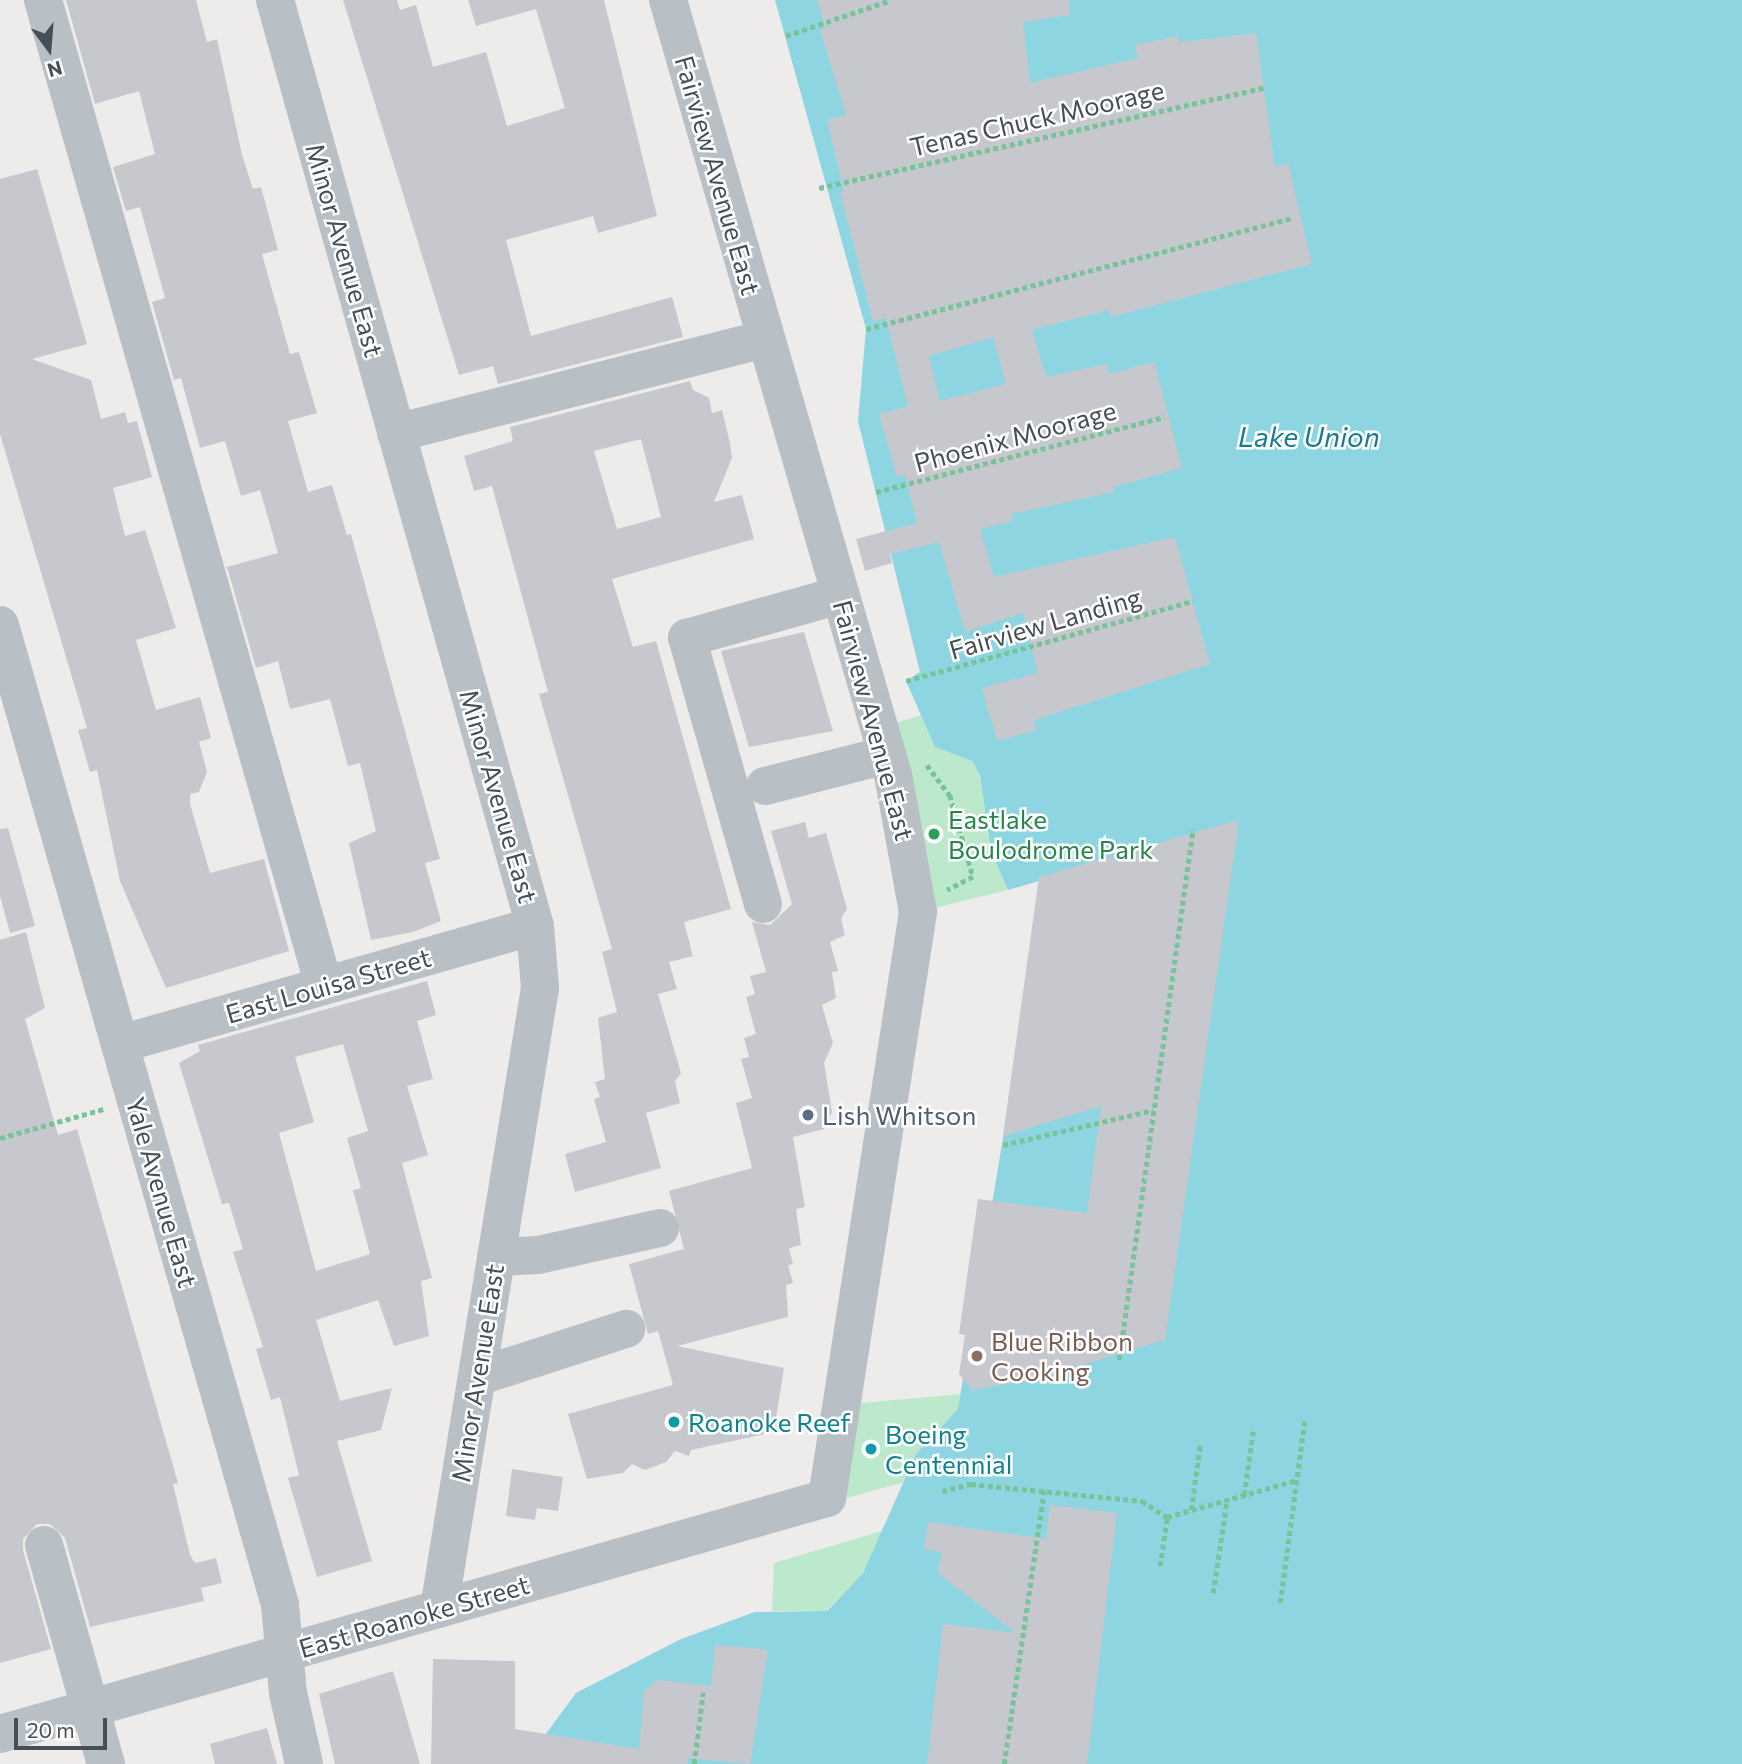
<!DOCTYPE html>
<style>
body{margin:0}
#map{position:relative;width:1742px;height:1764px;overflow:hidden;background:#eeebeb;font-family:Commissioner,sans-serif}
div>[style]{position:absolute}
.green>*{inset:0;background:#bce9cb}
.water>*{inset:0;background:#8ed5e2}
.building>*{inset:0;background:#c6c8ce}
.path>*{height:4.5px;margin-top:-2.25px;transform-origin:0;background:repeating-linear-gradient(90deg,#78c39a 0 5px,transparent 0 8.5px)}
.minor>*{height:38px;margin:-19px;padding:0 19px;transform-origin:19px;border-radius:19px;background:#b8c0c6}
.dots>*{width:19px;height:19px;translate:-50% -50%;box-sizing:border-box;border:4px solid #fff;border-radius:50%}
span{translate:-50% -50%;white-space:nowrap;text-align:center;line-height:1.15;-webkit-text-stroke:5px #fff;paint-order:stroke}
.street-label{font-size:26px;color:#464f56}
.leisure-label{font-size:26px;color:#27864d}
.left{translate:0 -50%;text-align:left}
.service-label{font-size:26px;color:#4e5e75}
.education-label{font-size:26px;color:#785e54}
.culture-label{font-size:26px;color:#0d838f}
.water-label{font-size:28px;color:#1a7c8f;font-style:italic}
.north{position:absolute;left:14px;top:14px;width:70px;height:70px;-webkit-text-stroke:5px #fff;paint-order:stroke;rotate:164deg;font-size:19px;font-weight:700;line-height:28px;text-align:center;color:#464f56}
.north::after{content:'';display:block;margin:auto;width:24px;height:32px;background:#464f56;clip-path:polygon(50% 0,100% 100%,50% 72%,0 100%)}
.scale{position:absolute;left:14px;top:1718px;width:93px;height:32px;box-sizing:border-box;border:4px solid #464f56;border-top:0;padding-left:9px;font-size:21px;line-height:24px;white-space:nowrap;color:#464f56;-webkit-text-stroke:5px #fff;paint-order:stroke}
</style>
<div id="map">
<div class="green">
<div style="clip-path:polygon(922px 715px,935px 747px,972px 761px,980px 775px,991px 851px,1008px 890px,918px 912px,879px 728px)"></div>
<div style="clip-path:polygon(962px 1394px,958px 1409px,916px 1454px,905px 1482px,836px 1501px,850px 1404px)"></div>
<div style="clip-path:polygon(882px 1531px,863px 1573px,826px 1611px,772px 1611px,774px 1563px)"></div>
</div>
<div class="water">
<div style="clip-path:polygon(775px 0,1742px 0,1742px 1764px,535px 1764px,545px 1735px,576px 1693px,681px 1639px,755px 1612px,827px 1611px,863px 1573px,916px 1454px,958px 1409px,1046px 879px,1008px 890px,991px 851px,980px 775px,972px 761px,935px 747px,906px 681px,920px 672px,858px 421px,866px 329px)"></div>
</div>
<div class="building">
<div style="clip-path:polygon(66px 0,196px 0,207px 42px,217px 39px,242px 155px,253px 189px,261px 187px,278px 250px,262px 254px,290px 354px,299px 352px,317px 413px,288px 421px,308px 492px,332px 485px,347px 535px,351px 534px,440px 859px,425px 863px,441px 921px,413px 932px,371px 940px,349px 843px,376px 831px,360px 763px,348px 766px,330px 699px,290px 709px,278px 661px,256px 668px,227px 567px,278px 553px,260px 490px,241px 496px,225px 441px,200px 448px,181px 378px,174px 380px,152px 302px,165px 298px,157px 269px,140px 207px,126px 211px,113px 167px,155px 154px,139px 91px,95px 104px)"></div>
<div style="clip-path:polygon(343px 0,397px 0,400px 10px,416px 5px,433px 67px,486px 52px,507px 126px,565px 108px,536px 9px,476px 26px,468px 0,604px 0,657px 216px,598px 233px,593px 216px,506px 240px,531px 336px,672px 297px,683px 337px,498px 384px,493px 366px,459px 375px)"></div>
<div style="clip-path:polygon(evenodd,817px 0,1069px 0,1070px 15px,1023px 22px,1030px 83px,1138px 58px,1135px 45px,1178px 36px,1179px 42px,1256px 33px,1275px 167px,1288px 163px,1312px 264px,1111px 317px,1109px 310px,1032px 330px,1046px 377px,1107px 364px,1109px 374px,1154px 362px,1182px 468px,1113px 487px,1114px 492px,1011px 514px,1013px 521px,980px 529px,994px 577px,1175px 537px,1210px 664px,1034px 720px,1037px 730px,997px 741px,982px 688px,1038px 673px,1023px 613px,965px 632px,939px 542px,890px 554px,892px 563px,865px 571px,856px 539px,917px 523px,905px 475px,897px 477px,879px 414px,908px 406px,886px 318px,873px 321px,840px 192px,844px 191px,827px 120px,846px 115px,820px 30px,825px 28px,817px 0,993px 337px,1006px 384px,940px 401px,929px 356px,993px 337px)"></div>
<div style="clip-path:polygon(37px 169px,87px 344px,32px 359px,91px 380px,101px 419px,125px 412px,128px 423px,137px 421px,152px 477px,113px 488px,125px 536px,145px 530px,176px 628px,136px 640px,156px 710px,200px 697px,211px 738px,199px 742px,207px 772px,199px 792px,190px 794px,190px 804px,210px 873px,264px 859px,289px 951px,166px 988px,120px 881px,97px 770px,90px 772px,78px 730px,87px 728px,0 434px,0 179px)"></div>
<div style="clip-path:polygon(evenodd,690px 381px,693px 390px,709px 398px,712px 413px,722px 410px,730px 443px,732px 458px,714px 502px,742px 495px,754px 539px,612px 579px,633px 647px,656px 641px,731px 909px,684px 922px,693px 956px,669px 962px,677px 989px,658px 994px,681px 1073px,675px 1081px,680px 1103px,646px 1113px,661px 1168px,575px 1192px,565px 1154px,606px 1142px,594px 1099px,600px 1097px,595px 1082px,605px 1079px,598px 1018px,617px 1012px,602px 952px,612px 949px,539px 694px,548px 692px,492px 486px,474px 491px,464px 456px,513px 441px,510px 427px,690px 381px,641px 439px,661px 517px,617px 529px,594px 451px,641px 439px)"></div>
<div style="clip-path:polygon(804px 632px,833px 731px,749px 747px,721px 651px)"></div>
<div style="clip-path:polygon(1239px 820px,1165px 1340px,1031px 1380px,972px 1390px,959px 1374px,965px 1335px,959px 1334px,978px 1199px,1087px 1213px,1101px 1106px,1003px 1136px,1039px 877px)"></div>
<div style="clip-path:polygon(805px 822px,809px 838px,826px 833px,847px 909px,841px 918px,845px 935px,830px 942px,838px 971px,832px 972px,836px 998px,822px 1005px,833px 1043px,824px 1063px,832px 1112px,824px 1129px,793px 1137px,805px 1207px,796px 1209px,801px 1245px,789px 1248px,793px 1264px,788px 1265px,793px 1283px,786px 1285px,788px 1317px,677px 1346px,784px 1368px,776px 1418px,784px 1430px,691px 1450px,689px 1456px,675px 1451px,666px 1462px,645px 1470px,632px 1464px,623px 1473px,587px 1479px,568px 1414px,673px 1385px,658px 1331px,648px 1334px,629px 1264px,684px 1249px,669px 1191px,752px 1168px,736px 1103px,752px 1098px,741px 1059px,749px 1057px,744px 1038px,756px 1034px,746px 997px,755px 994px,750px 976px,766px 972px,752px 922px,770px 925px,792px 904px,771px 831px)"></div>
<div style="clip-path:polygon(8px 828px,35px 926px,10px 933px,0 896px,0 829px)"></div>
<div style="clip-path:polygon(26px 932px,45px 1008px,25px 1019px,58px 1135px,77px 1129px,178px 1483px,173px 1484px,190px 1555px,195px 1563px,216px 1558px,222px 1583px,201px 1588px,204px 1601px,90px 1627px,65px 1538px,50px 1524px,37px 1524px,23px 1539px,23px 1550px,51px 1649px,0 1663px,0 940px)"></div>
<div style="clip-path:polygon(evenodd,427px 981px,436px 1015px,417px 1021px,433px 1079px,407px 1086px,428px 1155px,402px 1163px,432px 1278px,421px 1281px,429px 1336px,394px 1346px,378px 1300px,316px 1320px,340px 1401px,392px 1388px,381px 1430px,337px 1441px,372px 1561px,317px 1577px,288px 1478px,299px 1475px,280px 1397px,271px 1400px,256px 1349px,263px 1347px,233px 1252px,243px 1249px,229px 1203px,222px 1204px,179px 1063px,200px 1051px,198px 1045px,427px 981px,343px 1044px,368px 1131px,347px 1138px,361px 1188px,353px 1190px,370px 1254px,316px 1271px,279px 1133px,314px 1122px,295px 1057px,343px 1044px)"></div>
<div style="clip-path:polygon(512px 1469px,563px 1477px,558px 1511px,537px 1508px,535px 1520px,506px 1516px)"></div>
<div style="clip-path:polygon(1050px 1505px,1117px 1513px,1087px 1764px,927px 1764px,943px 1624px,1016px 1633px,938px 1573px,942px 1552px,924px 1549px,928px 1522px,1046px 1539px)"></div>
<div style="clip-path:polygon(715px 1645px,768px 1650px,750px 1764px,688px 1758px,688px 1764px,431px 1764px,433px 1659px,515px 1661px,515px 1729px,639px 1749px,644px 1691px,658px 1680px,711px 1686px)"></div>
<div style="clip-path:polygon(393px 1671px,420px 1764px,335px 1764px,319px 1694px)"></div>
<div style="clip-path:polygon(267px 1728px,277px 1764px,215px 1764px,210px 1744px)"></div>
</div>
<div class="path">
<div style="left:786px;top:36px;width:111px;rotate:-18.9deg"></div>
<div style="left:819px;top:188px;width:456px;rotate:-12.7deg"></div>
<div style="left:866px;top:329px;width:441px;rotate:-14.6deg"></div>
<div style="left:876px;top:492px;width:298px;rotate:-14.6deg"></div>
<div style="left:906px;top:681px;width:298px;rotate:-15.6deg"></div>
<div style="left:927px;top:765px;width:38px;rotate:53deg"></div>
<div style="left:950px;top:795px;width:85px;rotate:74.3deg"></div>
<div style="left:973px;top:877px;width:29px;rotate:153deg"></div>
<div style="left:0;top:1138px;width:108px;rotate:-15.6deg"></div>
<div style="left:1003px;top:1145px;width:154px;rotate:-13.1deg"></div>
<div style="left:1119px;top:1360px;width:536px;rotate:-82.07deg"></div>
<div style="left:942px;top:1491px;width:30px;rotate:-14deg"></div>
<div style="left:971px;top:1484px;width:172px;rotate:5.7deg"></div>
<div style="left:1142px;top:1501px;width:30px;rotate:33deg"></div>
<div style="left:1167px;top:1517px;width:135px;rotate:-15.9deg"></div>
<div style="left:1244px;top:1495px;width:64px;rotate:-81.9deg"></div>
<div style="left:1191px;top:1510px;width:65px;rotate:-82deg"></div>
<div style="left:1160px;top:1566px;width:49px;rotate:-81.9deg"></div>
<div style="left:1213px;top:1593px;width:95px;rotate:-81.5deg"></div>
<div style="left:1280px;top:1603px;width:187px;rotate:-82.3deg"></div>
<div style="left:694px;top:1764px;width:72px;rotate:-82.8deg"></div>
<div style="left:1004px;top:1764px;width:276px;rotate:-81.7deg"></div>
</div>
<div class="minor">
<div style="left:43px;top:0;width:1025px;rotate:74.09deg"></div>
<div style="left:275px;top:0;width:962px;rotate:74.32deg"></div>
<div style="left:535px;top:926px;width:62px;rotate:85.4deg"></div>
<div style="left:540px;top:988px;width:629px;rotate:99.24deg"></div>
<div style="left:396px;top:433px;width:381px;rotate:-14.3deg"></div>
<div style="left:0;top:625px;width:1019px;rotate:74.05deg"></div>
<div style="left:280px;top:1605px;width:88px;rotate:84.8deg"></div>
<div style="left:288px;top:1693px;width:73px;rotate:77.3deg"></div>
<div style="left:765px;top:786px;width:126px;rotate:-14.3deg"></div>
<div style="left:763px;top:904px;width:277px;rotate:-105.9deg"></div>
<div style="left:687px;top:638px;width:159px;rotate:-15.7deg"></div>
<div style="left:120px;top:1044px;width:431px;rotate:-15.9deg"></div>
<div style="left:496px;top:1257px;width:42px;rotate:-2.7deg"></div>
<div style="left:538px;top:1255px;width:125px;rotate:-12.5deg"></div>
<div style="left:477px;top:1377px;width:157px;rotate:-17.9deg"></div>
<div style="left:44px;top:1545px;width:228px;rotate:74.2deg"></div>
<div style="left:0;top:1734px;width:860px;rotate:-15.93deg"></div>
<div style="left:827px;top:1498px;width:593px;rotate:-81.17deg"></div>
<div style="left:918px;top:912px;width:139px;rotate:-100.3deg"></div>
<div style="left:893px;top:775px;width:807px;rotate:-106.19deg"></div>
</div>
<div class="dots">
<div style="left:934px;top:834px;background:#2e9e5b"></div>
<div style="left:808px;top:1115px;background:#5c6f8a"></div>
<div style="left:977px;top:1356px;background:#8d6e63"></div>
<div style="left:674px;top:1422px;background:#0f9aa8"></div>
<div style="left:871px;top:1449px;background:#0f9aa8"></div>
</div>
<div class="street-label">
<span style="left:1037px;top:118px;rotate:-13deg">Tenas Chuck Moorage</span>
<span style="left:718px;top:175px;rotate:74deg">Fairview Avenue East</span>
<span style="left:345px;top:250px;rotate:74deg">Minor Avenue East</span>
<span style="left:1015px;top:436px;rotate:-15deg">Phoenix Moorage</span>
<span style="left:1045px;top:623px;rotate:-16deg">Fairview Landing</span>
<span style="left:874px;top:720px;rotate:75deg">Fairview Avenue East</span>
<span style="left:499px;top:796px;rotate:74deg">Minor Avenue East</span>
<span style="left:328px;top:985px;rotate:-16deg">East Louisa Street</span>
<span style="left:162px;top:1192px;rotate:74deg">Yale Avenue East</span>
<span style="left:477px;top:1373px;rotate:-81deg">Minor Avenue East</span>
<span style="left:414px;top:1616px;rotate:-16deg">East Roanoke Street</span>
</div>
<div class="leisure-label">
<span class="left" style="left:948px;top:834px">Eastlake<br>Boulodrome Park</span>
</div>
<div class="service-label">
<span class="left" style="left:822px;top:1115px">Lish Whitson</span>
</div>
<div class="education-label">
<span class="left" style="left:991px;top:1356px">Blue Ribbon<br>Cooking</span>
</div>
<div class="culture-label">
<span class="left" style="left:688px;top:1422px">Roanoke Reef</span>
<span class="left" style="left:885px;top:1449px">Boeing<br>Centennial</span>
</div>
<div class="water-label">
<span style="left:1309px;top:436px">Lake Union</span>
</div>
<div class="north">N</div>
<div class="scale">20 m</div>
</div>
